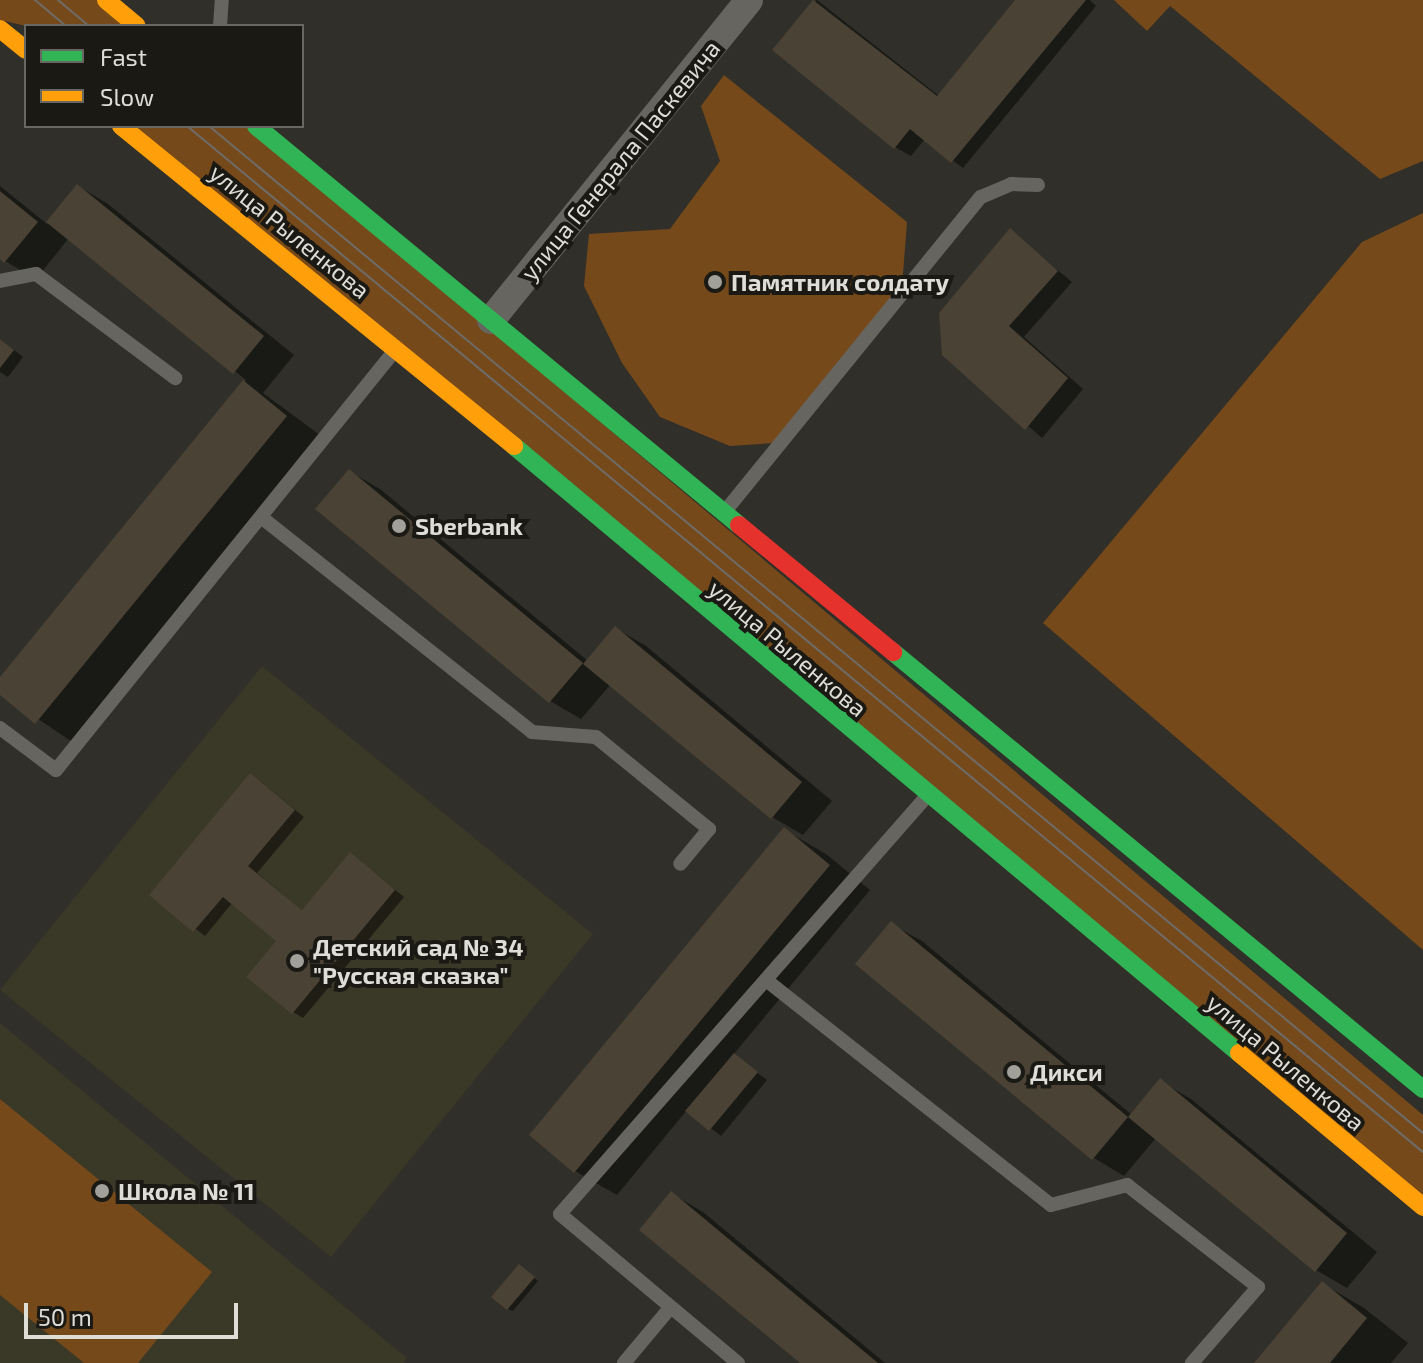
<!DOCTYPE html>
<meta charset="utf-8">
<style>
body{margin:0}
#map{position:relative;width:1423px;height:1363px;overflow:hidden;background:#302f29;font-family:"Exo 2",sans-serif}
div>[style]{position:absolute}
.built>*{inset:0;background:#3a3827}
.green>*{inset:0;background:#76491a}
.shadow>*{inset:0;background:#0007}
.building>*{inset:0;background:#4a4335}
.lane>*{height:14px;margin:-7px;padding:0 7px;transform-origin:7px;border-radius:7px;background:#666560}
.street>*{height:28px;margin:-14px;padding:0 14px;transform-origin:14px;border-radius:14px;background:#666560}
.fast>*{height:18px;margin:-9px;padding:0 9px;transform-origin:9px;border-radius:9px;background:#30b455}
.slow>*{height:18px;margin:-9px;padding:0 9px;transform-origin:9px;border-radius:9px;background:#ff9f0a}
.jam>*{height:18px;margin:-9px;padding:0 9px;transform-origin:9px;border-radius:9px;background:#e5322d}
.tram>*{height:2px;margin:-1px;padding:0 1px;transform-origin:1px;border-radius:1px;background:#6d6c68}
.dots>*{width:22px;height:22px;translate:-50% -50%;box-sizing:border-box;border:4px solid #1a1914;border-radius:50%}
span{translate:-50% -50%;white-space:nowrap;text-align:center;line-height:1.15;-webkit-text-stroke:8px #1a1914;paint-order:stroke}
.street-label{font-size:24px;color:#deddd6}
.poi-label{font-size:24px;color:#deddd6;font-weight:700}
.left{translate:0 -50%;text-align:left}
.legend{position:absolute;left:24px;top:24px;width:280px;height:104px;box-sizing:border-box;background:#1a1914;border:2px solid #686762;margin:0;padding:10px 14px;list-style:none;font-size:24px;color:#deddd6}
.legend li{display:flex;align-items:center;gap:16px;height:40px}
.legend b{width:40px;border:2px solid #686762}
.scale{position:absolute;left:24px;top:1303px;width:214px;height:36px;box-sizing:border-box;border:4px solid #deddd6;border-top:0;padding-left:10px;font-size:24px;line-height:28px;white-space:nowrap;color:#deddd6;-webkit-text-stroke:6px #1a1914;paint-order:stroke}
</style>
<div id="map">
<div class="built">
<div style="clip-path:polygon(262px 666px,593px 934px,331px 1257px,0 990px)"></div>
<div style="clip-path:polygon(0 1023px,407px 1358px,404px 1363px,0 1363px)"></div>
</div>
<div class="green">
<div style="clip-path:polygon(0 0,100px 0,131px 26px,26px 26px,0 20px)"></div>
<div style="clip-path:polygon(1114px 0,1423px 0,1423px 161px,1380px 179px,1170px 6px,1147px 31px)"></div>
<div style="clip-path:polygon(724px 75px,907px 222px,902px 287px,774px 443px,730px 446px,660px 417px,622px 363px,584px 286px,589px 234px,670px 229px,720px 161px,701px 106px)"></div>
<div style="clip-path:polygon(128px 126px,249px 126px,1423px 1115px,1423px 1203px)"></div>
<div style="clip-path:polygon(1423px 213px,1423px 950px,1043px 623px,1362px 242px)"></div>
<div style="clip-path:polygon(0 1099px,212px 1272px,138px 1363px,84px 1363px,0 1295px)"></div>
</div>
<div class="shadow">
<div style="clip-path:polygon(817px 0,939px 96px,1018px 0,1090px 0,1096px 6px,963px 168px,925px 139px,911px 156px,895px 147px,775px 50px)"></div>
<div style="clip-path:polygon(0 186px,47px 224px,78px 186px,108px 204px,294px 355px,263px 393px,328px 441px,78px 746px,0 693px,0 680px,246px 380px,69px 238px,36px 279px,5px 261px,0 257px)"></div>
<div style="clip-path:polygon(1010px 231px,1072px 282px,1024px 337px,1083px 389px,1042px 438px,944px 354px)"></div>
<div style="clip-path:polygon(0 339px,23px 357px,8px 377px,0 372px)"></div>
<div style="clip-path:polygon(349px 471px,380px 489px,588px 661px,615px 628px,646px 646px,832px 801px,803px 835px,772px 817px,611px 684px,581px 719px,550px 701px)"></div>
<div style="clip-path:polygon(261px 782px,304px 817px,257px 873px,303px 911px,350px 854px,404px 897px,303px 1018px,293px 1012px,279px 940px,233px 902px,205px 936px,151px 895px)"></div>
<div style="clip-path:polygon(785px 830px,826px 854px,870px 890px,733px 1055px,767px 1080px,721px 1136px,687px 1110px,617px 1195px,575px 1171px)"></div>
<div style="clip-path:polygon(891px 924px,922px 941px,1132px 1115px,1160px 1081px,1191px 1099px,1377px 1252px,1347px 1288px,1316px 1270px,1156px 1138px,1124px 1176px,1094px 1158px)"></div>
<div style="clip-path:polygon(672px 1194px,703px 1212px,885px 1363px,803px 1363px)"></div>
<div style="clip-path:polygon(524px 1270px,538px 1281px,513px 1311px,508px 1309px)"></div>
<div style="clip-path:polygon(1323px 1284px,1364px 1308px,1408px 1343px,1391px 1363px,1257px 1363px)"></div>
</div>
<div class="building">
<div style="clip-path:polygon(813px 0,937px 96px,1015px 0,1086px 0,951px 163px,910px 129px,894px 149px,772px 50px)"></div>
<div style="clip-path:polygon(77px 184px,264px 336px,233px 374px,46px 222px)"></div>
<div style="clip-path:polygon(0 191px,38px 222px,4px 263px,0 259px)"></div>
<div style="clip-path:polygon(1010px 228px,1058px 271px,1009px 326px,1068px 378px,1025px 430px,942px 355px,939px 313px)"></div>
<div style="clip-path:polygon(0 339px,14px 350px,0 368px)"></div>
<div style="clip-path:polygon(243px 380px,287px 416px,35px 724px,0 695px,0 677px)"></div>
<div style="clip-path:polygon(349px 469px,583px 663px,549px 703px,315px 509px)"></div>
<div style="clip-path:polygon(615px 626px,802px 782px,771px 819px,583px 664px)"></div>
<div style="clip-path:polygon(250px 773px,295px 810px,248px 866px,302px 910px,350px 852px,395px 890px,292px 1014px,246px 977px,276px 941px,223px 897px,193px 932px,149px 895px)"></div>
<div style="clip-path:polygon(784px 827px,830px 865px,574px 1173px,529px 1135px)"></div>
<div style="clip-path:polygon(891px 921px,1128px 1117px,1092px 1160px,855px 964px)"></div>
<div style="clip-path:polygon(734px 1053px,758px 1072px,709px 1131px,685px 1111px)"></div>
<div style="clip-path:polygon(1160px 1078px,1347px 1233px,1315px 1272px,1128px 1117px)"></div>
<div style="clip-path:polygon(671px 1191px,878px 1363px,800px 1363px,639px 1230px)"></div>
<div style="clip-path:polygon(519px 1264px,535px 1277px,507px 1310px,491px 1297px)"></div>
<div style="clip-path:polygon(1322px 1281px,1367px 1318px,1330px 1363px,1254px 1363px)"></div>
</div>
<div class="lane">
<div style="left:220px;top:26px;width:26px;rotate:-86deg"></div>
<div style="left:0;top:281px;width:37px;rotate:-11deg"></div>
<div style="left:36px;top:274px;width:174px;rotate:36.8deg"></div>
<div style="left:727px;top:509px;width:402px;rotate:-50.9deg"></div>
<div style="left:981px;top:197px;width:33px;rotate:-23deg"></div>
<div style="left:1011px;top:184px;width:27px;rotate:2deg"></div>
<div style="left:261px;top:517px;width:346px;rotate:38.4deg"></div>
<div style="left:532px;top:732px;width:64px;rotate:4.5deg"></div>
<div style="left:596px;top:737px;width:146px;rotate:39.2deg"></div>
<div style="left:709px;top:829px;width:45px;rotate:129.6deg"></div>
<div style="left:0;top:728px;width:70px;rotate:36.9deg"></div>
<div style="left:56px;top:770px;width:541px;rotate:-51.08deg"></div>
<div style="left:766px;top:980px;width:363px;rotate:38.3deg"></div>
<div style="left:1051px;top:1205px;width:79px;rotate:-14.7deg"></div>
<div style="left:1127px;top:1185px;width:166px;rotate:37.9deg"></div>
<div style="left:1258px;top:1287px;width:101px;rotate:131deg"></div>
<div style="left:624px;top:1363px;width:72px;rotate:-50.1deg"></div>
<div style="left:738px;top:1363px;width:232px;rotate:-140.1deg"></div>
<div style="left:560px;top:1214px;width:556px;rotate:-48.72deg"></div>
</div>
<div class="street">
<div style="left:491px;top:320px;width:411px;rotate:-51.1deg"></div>
</div>
<div class="fast">
<div style="left:256px;top:126px;width:626px;rotate:39.56deg"></div>
<div style="left:514px;top:446px;width:946px;rotate:39.94deg"></div>
<div style="left:893px;top:652px;width:687px;rotate:39.51deg"></div>
</div>
<div class="slow">
<div style="left:106px;top:0;width:40px;rotate:40deg"></div>
<div style="left:0;top:29px;width:33px;rotate:39deg"></div>
<div style="left:121px;top:126px;width:507px;rotate:39.15deg"></div>
<div style="left:1239px;top:1053px;width:240px;rotate:39.9deg"></div>
</div>
<div class="jam">
<div style="left:739px;top:525px;width:200px;rotate:39.5deg"></div>
</div>
<div class="tram">
<div style="left:35px;top:0;width:40px;rotate:40deg"></div>
<div style="left:58px;top:0;width:40px;rotate:40deg"></div>
<div style="left:187px;top:126px;width:1606px;rotate:39.7deg"></div>
<div style="left:209px;top:126px;width:1577px;rotate:39.68deg"></div>
</div>
<div class="dots">
<div style="left:715px;top:282px;background:#a1a099"></div>
<div style="left:399px;top:526px;background:#a1a099"></div>
<div style="left:297px;top:961px;background:#a1a099"></div>
<div style="left:1014px;top:1072px;background:#a1a099"></div>
<div style="left:102px;top:1191px;background:#a1a099"></div>
</div>
<div class="street-label">
<span style="left:620px;top:160px;rotate:-51deg">улица Генерала Паскевича</span>
<span style="left:290px;top:231px;rotate:39deg">улица Рыленкова</span>
<span style="left:788px;top:648px;rotate:40deg">улица Рыленкова</span>
<span style="left:1286px;top:1062px;rotate:40deg">улица Рыленкова</span>
</div>
<div class="poi-label">
<span class="left" style="left:731px;top:282px">Памятник солдату</span>
<span class="left" style="left:415px;top:526px">Sberbank</span>
<span class="left" style="left:313px;top:961px">Детский сад № 34<br>"Русская сказка"</span>
<span class="left" style="left:1030px;top:1072px">Дикси</span>
<span class="left" style="left:118px;top:1191px">Школа № 11</span>
</div>
<ul class="legend">
<li><b style="height:10px;background:#30b455"></b>Fast</li>
<li><b style="height:10px;background:#ff9f0a"></b>Slow</li>
</ul>
<div class="scale">50 m</div>
</div>
